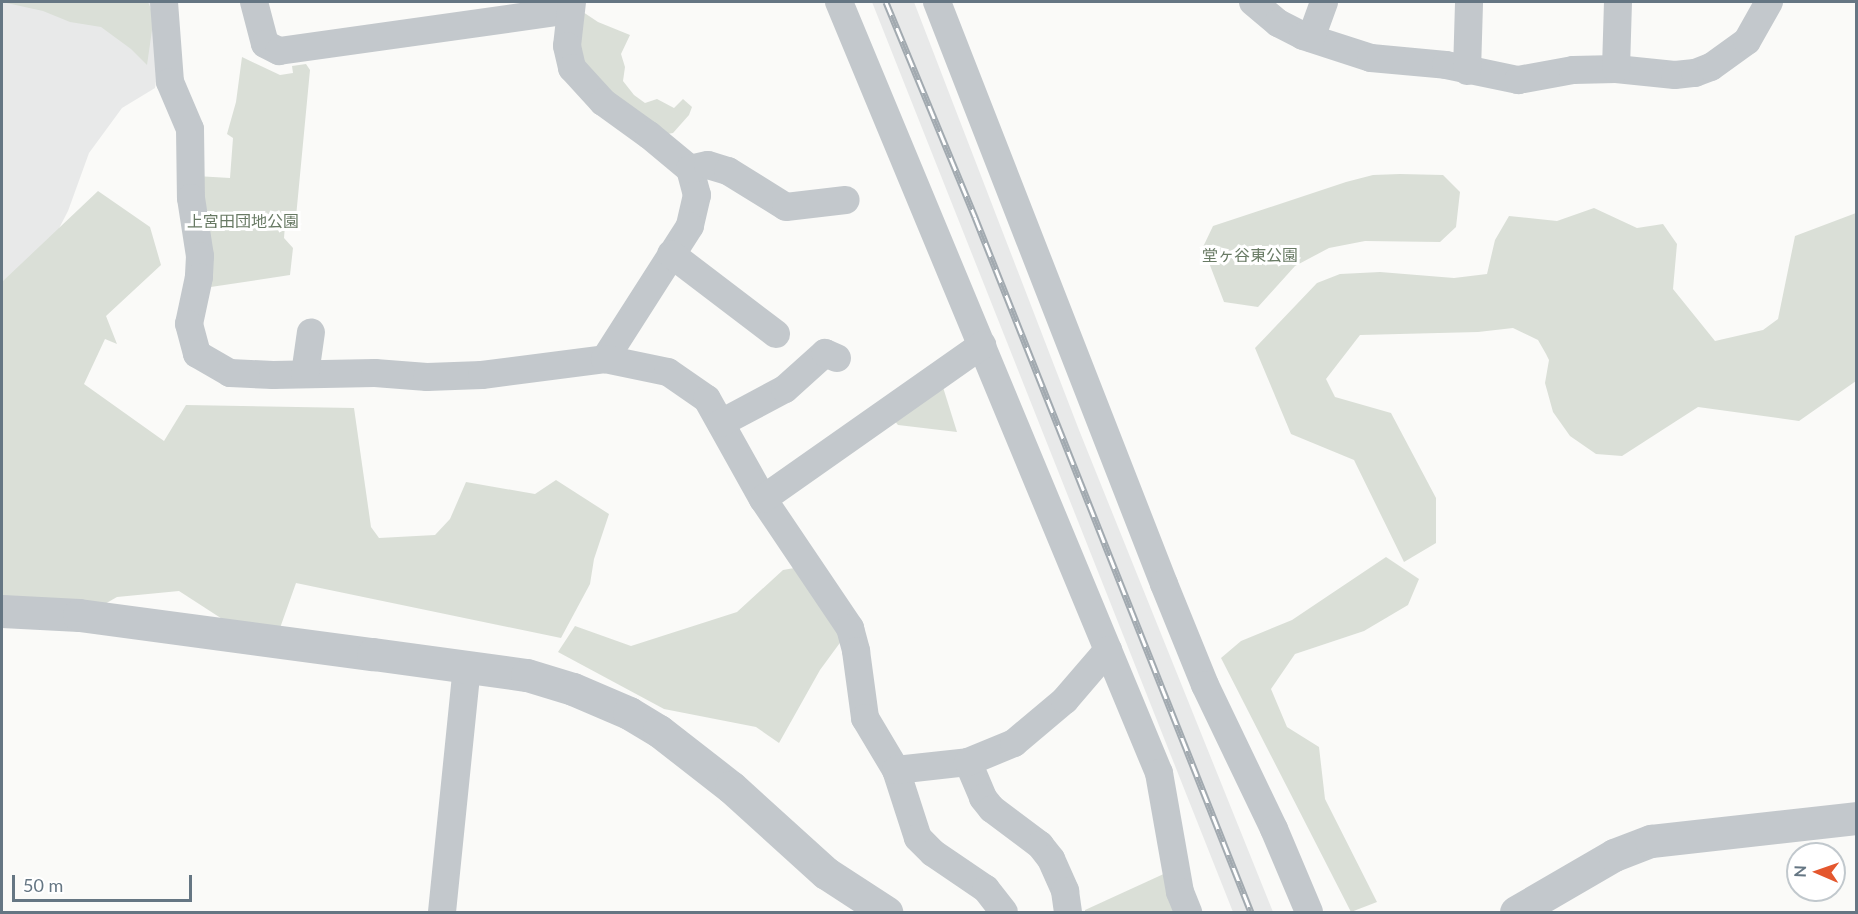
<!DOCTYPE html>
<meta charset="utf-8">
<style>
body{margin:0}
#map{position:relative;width:1858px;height:914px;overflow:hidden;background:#fafaf8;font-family:Lato,"Noto Sans JP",sans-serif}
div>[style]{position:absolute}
.built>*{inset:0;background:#e8e9e9}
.green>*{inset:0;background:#dadfd7}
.minor>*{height:28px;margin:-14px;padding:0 14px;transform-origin:14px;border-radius:14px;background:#c3c8cc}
.tertiary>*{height:33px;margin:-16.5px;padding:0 16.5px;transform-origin:16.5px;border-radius:16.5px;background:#c3c8cc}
.rail>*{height:7px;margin-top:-3.5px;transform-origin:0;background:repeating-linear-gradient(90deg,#fff 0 14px,#a2aab0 0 28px);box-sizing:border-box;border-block:2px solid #a2aab0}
span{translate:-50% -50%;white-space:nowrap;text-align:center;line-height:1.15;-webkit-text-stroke:6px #fff;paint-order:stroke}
.park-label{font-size:16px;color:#687a64}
.frame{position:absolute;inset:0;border:3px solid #657683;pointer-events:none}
.north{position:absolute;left:1786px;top:842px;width:60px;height:60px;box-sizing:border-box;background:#fff;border:2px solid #c1c8cd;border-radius:50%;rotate:272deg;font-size:16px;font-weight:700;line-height:24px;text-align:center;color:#657683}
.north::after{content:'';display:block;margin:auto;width:21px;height:27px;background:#e4572e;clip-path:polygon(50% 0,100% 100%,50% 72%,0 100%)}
.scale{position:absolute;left:12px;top:875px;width:180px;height:27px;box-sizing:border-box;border:3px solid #657683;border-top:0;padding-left:8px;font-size:18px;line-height:21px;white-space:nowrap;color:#657683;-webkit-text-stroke:4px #fff;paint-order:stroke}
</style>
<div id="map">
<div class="built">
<div style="clip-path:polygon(2px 2px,153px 2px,158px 68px,155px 88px,122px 108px,89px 153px,68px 211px,38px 269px,2px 301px)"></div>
<div style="clip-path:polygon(872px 2px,914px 2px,1079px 430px,1273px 912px,1233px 912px)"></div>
</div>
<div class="green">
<div style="clip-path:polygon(2px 2px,148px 2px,154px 16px,147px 65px,131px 49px,101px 27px,70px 22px,43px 11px)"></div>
<div style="clip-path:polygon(583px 12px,598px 22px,630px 35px,621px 54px,625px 67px,623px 81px,634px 95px,645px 103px,657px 99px,674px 108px,683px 99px,692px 107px,689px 115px,673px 133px,662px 135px,581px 68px,576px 26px)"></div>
<div style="clip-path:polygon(242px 57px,280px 75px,293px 73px,292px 66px,306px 64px,310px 70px,296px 217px,285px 225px,284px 238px,293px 248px,290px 275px,204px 288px,196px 176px,230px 178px,233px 138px,227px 134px,236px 102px)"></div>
<div style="clip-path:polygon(1400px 174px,1443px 175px,1460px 192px,1456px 227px,1440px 242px,1365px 241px,1329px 248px,1295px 266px,1258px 307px,1224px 302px,1203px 247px,1213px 226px,1346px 182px,1373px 175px)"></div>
<div style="clip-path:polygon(98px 191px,150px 227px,161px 265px,106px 316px,117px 344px,105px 339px,84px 384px,164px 441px,186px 405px,354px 408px,371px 527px,379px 538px,435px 535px,450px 519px,466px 482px,535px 494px,556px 480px,609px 514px,594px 559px,590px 584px,561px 638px,296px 583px,280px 628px,230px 624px,179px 591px,117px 597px,103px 605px,2px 599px,2px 282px)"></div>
<div style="clip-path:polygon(1594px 208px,1637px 228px,1663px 224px,1677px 244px,1673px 289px,1715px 341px,1763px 330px,1778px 319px,1795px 236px,1856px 213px,1856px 381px,1799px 421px,1698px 407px,1622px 456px,1596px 454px,1570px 436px,1553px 412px,1545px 383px,1549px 360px,1546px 354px,1538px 340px,1513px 328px,1478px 332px,1360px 335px,1326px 379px,1335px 397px,1391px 413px,1436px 498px,1436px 543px,1404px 562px,1354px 460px,1291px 434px,1255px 348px,1317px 283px,1340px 274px,1380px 272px,1454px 278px,1487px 274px,1495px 240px,1509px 216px,1557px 221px)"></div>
<div style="clip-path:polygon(942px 384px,957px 432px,898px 425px,894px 420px)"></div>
<div style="clip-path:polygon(1386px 557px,1419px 579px,1408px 605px,1364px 631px,1295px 654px,1271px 689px,1287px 727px,1319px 747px,1325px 799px,1377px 902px,1351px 912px,1221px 658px,1241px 641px,1292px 620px)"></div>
<div style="clip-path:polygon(800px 567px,842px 640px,820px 670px,779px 743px,756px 727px,664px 709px,558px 652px,575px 626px,631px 646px,737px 612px,783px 570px)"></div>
<div style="clip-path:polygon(1168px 872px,1178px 912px,1085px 912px,1085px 910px)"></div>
</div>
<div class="minor">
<div style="left:164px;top:2px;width:80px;rotate:85.7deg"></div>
<div style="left:170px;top:82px;width:51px;rotate:66.9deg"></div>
<div style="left:190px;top:129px;width:69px;rotate:89.2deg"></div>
<div style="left:191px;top:198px;width:59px;rotate:81.2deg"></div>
<div style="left:200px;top:256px;width:21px;rotate:93deg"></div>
<div style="left:199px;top:277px;width:48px;rotate:102deg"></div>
<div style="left:189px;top:324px;width:31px;rotate:75deg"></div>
<div style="left:197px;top:354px;width:38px;rotate:30deg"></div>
<div style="left:230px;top:373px;width:43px;rotate:2.7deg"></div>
<div style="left:273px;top:375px;width:102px;rotate:-1.1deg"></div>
<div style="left:375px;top:373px;width:52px;rotate:4.4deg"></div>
<div style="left:427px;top:377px;width:55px;rotate:-2.1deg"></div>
<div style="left:482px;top:375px;width:124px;rotate:-7.4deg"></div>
<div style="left:254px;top:2px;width:43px;rotate:75.3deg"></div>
<div style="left:265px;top:44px;width:16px;rotate:27deg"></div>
<div style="left:279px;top:51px;width:293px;rotate:-8deg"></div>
<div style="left:572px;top:2px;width:44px;rotate:96.5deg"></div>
<div style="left:567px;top:46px;width:23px;rotate:77deg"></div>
<div style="left:572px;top:68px;width:46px;rotate:47.6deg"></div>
<div style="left:603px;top:102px;width:57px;rotate:35.7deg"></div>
<div style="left:649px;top:135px;width:53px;rotate:39.7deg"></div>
<div style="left:690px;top:169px;width:27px;rotate:75deg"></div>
<div style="left:697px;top:195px;width:32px;rotate:103deg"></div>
<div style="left:690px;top:226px;width:158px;rotate:122.6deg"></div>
<div style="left:605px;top:359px;width:64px;rotate:11.7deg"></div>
<div style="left:668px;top:372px;width:47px;rotate:34.7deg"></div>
<div style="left:707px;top:399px;width:115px;rotate:60.8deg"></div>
<div style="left:763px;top:499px;width:156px;rotate:56deg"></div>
<div style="left:850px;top:628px;width:24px;rotate:75deg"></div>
<div style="left:856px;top:651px;width:68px;rotate:82.3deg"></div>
<div style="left:865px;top:718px;width:61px;rotate:59.2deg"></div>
<div style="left:896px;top:770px;width:71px;rotate:72.1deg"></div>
<div style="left:918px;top:838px;width:21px;rotate:45deg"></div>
<div style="left:933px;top:853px;width:64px;rotate:34.2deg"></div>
<div style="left:986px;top:889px;width:29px;rotate:52deg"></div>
<div style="left:839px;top:2px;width:835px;rotate:67.46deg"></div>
<div style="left:1159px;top:773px;width:121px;rotate:80deg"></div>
<div style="left:1180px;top:892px;width:22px;rotate:68deg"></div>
<div style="left:937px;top:2px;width:625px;rotate:68.69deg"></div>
<div style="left:1164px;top:584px;width:109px;rotate:67.9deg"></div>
<div style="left:1205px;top:685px;width:160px;rotate:64.4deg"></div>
<div style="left:1274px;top:829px;width:90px;rotate:67.1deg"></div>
<div style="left:1253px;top:2px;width:33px;rotate:40deg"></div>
<div style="left:1278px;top:23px;width:28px;rotate:27deg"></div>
<div style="left:1303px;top:36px;width:71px;rotate:17.9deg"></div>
<div style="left:1371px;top:58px;width:75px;rotate:5.3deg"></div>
<div style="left:1446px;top:65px;width:74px;rotate:11.8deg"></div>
<div style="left:1518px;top:80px;width:56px;rotate:-10.3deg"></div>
<div style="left:1573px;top:70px;width:43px;rotate:-1.3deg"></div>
<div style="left:1616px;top:69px;width:59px;rotate:5.8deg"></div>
<div style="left:1675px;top:75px;width:20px;rotate:-6deg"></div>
<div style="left:1695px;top:73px;width:17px;rotate:-21deg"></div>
<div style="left:1711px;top:67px;width:44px;rotate:-35.8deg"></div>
<div style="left:1747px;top:41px;width:45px;rotate:-60.6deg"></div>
<div style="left:1311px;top:38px;width:38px;rotate:-70deg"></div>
<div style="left:1616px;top:69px;width:67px;rotate:-88.3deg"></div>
<div style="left:1467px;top:71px;width:69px;rotate:-88.3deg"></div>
<div style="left:690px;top:169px;width:18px;rotate:-13deg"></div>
<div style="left:708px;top:165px;width:21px;rotate:17deg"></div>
<div style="left:728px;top:171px;width:68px;rotate:31.8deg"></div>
<div style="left:786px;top:207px;width:60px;rotate:-6.7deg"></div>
<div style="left:671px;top:254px;width:132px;rotate:37.3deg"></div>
<div style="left:305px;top:374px;width:42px;rotate:-81.9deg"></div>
<div style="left:721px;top:423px;width:72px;rotate:-28deg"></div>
<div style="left:785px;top:389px;width:54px;rotate:-42deg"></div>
<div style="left:825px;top:353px;width:13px;rotate:23deg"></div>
<div style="left:763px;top:499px;width:268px;rotate:-35.1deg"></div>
<div style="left:968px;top:762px;width:39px;rotate:67deg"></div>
<div style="left:983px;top:798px;width:14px;rotate:51deg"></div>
<div style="left:992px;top:809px;width:60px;rotate:36.9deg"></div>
<div style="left:1040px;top:845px;width:18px;rotate:52deg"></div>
<div style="left:1051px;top:859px;width:35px;rotate:66deg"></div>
<div style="left:1065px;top:891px;width:21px;rotate:82deg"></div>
<div style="left:896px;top:770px;width:72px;rotate:-6.3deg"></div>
<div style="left:968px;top:762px;width:50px;rotate:-22.4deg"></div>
<div style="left:1014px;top:743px;width:67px;rotate:-40.1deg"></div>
<div style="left:1065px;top:700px;width:66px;rotate:-49.3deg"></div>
<div style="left:442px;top:912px;width:247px;rotate:-84.2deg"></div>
</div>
<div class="tertiary">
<div style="left:2px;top:611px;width:77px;rotate:3deg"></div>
<div style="left:79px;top:615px;width:297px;rotate:7.6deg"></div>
<div style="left:373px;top:654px;width:155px;rotate:7.8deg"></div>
<div style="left:527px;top:675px;width:48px;rotate:16.9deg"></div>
<div style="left:573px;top:689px;width:61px;rotate:23.2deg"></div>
<div style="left:629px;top:713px;width:35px;rotate:31deg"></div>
<div style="left:659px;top:731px;width:91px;rotate:37.9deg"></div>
<div style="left:731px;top:787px;width:128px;rotate:42.2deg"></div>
<div style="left:826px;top:873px;width:72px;rotate:33deg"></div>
<div style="left:1516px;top:912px;width:113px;rotate:-30.2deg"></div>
<div style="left:1614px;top:855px;width:40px;rotate:-21deg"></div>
<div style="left:1651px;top:841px;width:206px;rotate:-6.4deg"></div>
</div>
<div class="rail">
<div style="left:886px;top:2px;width:233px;rotate:67.5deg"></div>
<div style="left:975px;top:217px;width:748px;rotate:68.34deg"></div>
</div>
<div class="park-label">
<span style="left:243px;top:221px">上宮田団地公園</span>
<span style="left:1250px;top:255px">堂ヶ谷東公園</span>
</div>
<div class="frame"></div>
<div class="north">N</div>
<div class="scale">50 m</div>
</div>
